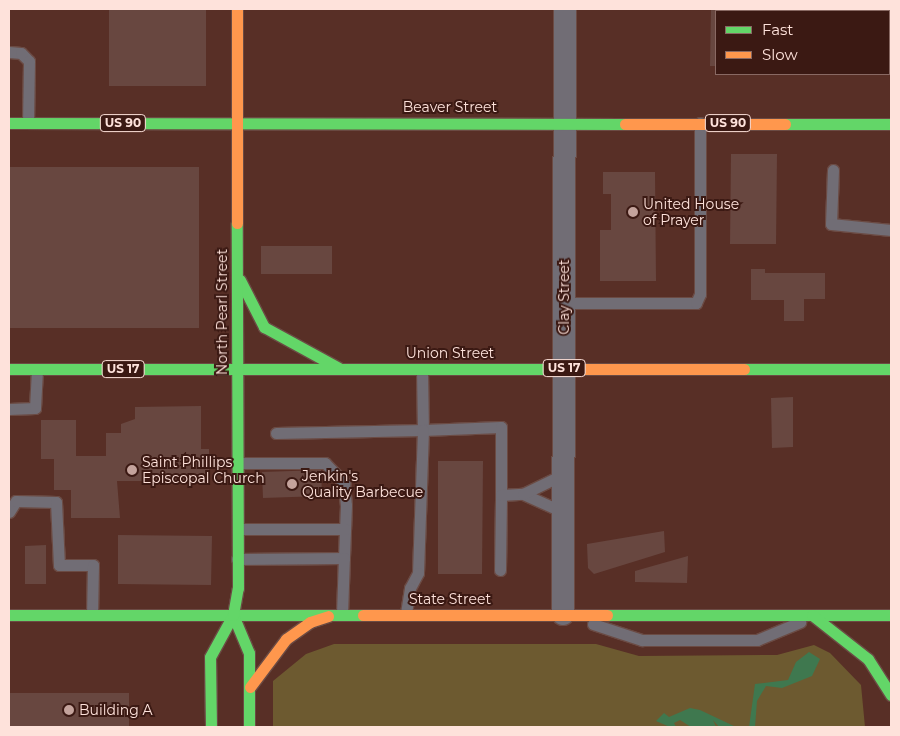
<!DOCTYPE html>
<style>
body{margin:0}
#map{position:relative;width:900px;height:736px;overflow:hidden;background:#582f26;font-family:Montserrat,sans-serif}
div>[style]{position:absolute}
.green>*{inset:0;background:#6d5a30}
.water>*{inset:0;background:#3f784f}
.building>*{inset:0;background:#684740}
.roads{filter:drop-shadow(1px 0 #6b4b44) drop-shadow(-1px 0 #6b4b44) drop-shadow(0 1px #6b4b44) drop-shadow(0 -1px #6b4b44)}
.lane>*{height:11px;margin:-5.5px;padding:0 5.5px;transform-origin:5.5px;border-radius:5.5px;background:#716d75}
.street>*{height:22px;margin:-11px;padding:0 11px;transform-origin:11px;border-radius:11px;background:#716d75}
.fast>*{height:11px;margin:-5.5px;padding:0 5.5px;transform-origin:5.5px;border-radius:5.5px;background:#63d668}
.slow>*{height:11px;margin:-5.5px;padding:0 5.5px;transform-origin:5.5px;border-radius:5.5px;background:#ff974d}
.dots>*{width:14px;height:14px;translate:-50% -50%;box-sizing:border-box;border:2px solid #3b1913;border-radius:50%}
span{translate:-50% -50%;white-space:nowrap;text-align:center;line-height:1.15;-webkit-text-stroke:4px #3b1913;paint-order:stroke}
.shield-label span{padding:1px 4px;background:#3b1913;border:1px solid;border-radius:4px;-webkit-text-stroke-width:0}
.shield-label{font-size:12px;color:#fee2db;font-weight:700}
.street-label{font-size:14px;color:#fee2db}
.poi-label{font-size:14px;color:#fee2db}
.left{translate:0 -50%;text-align:left}
.frame{position:absolute;inset:0;border:10px solid #fee2db;pointer-events:none}
.legend{position:absolute;left:715px;top:10px;width:175px;height:65px;box-sizing:border-box;background:#3b1913;border:1px solid #896963;margin:0;padding:6px 9px;list-style:none;font-size:15px;color:#fee2db}
.legend li{display:flex;align-items:center;gap:10px;height:25px}
.legend b{width:25px;border:1px solid #896963}
</style>
<div id="map">
<div class="green">
<div style="clip-path:polygon(334px 644px,596px 644px,639px 656px,777px 655px,814px 645px,830px 653px,861px 685px,865px 727px,273px 727px,273px 681px,306px 654px)"></div>
</div>
<div class="water">
<div style="clip-path:polygon(809px 652px,820px 659px,812px 676px,782px 688px,766px 686px,757px 701px,755px 727px,749px 727px,755px 684px,788px 680px,796px 662px)"></div>
<div style="clip-path:polygon(690px 708px,700px 710px,736px 727px,719px 727px,713px 720px,716px 727px,691px 727px,680px 720px,674px 723px,676px 727px,670px 727px,656px 721px,664px 713px,669px 717px)"></div>
</div>
<div class="building">
<div style="clip-path:polygon(109px 9px,206px 9px,206px 86px,109px 86px)"></div>
<div style="clip-path:polygon(711px 9px,754px 9px,716px 11px,716px 66px,710px 66px)"></div>
<div style="clip-path:polygon(731px 154px,777px 154px,776px 244px,730px 244px)"></div>
<div style="clip-path:polygon(9px 167px,199px 167px,199px 328px,9px 328px)"></div>
<div style="clip-path:polygon(603px 172px,655px 172px,656px 281px,600px 281px,600px 230px,611px 230px,611px 194px,603px 194px)"></div>
<div style="clip-path:polygon(261px 246px,332px 246px,332px 274px,261px 274px)"></div>
<div style="clip-path:polygon(751px 269px,765px 269px,765px 273px,825px 273px,825px 299px,804px 299px,804px 321px,784px 321px,784px 300px,751px 300px)"></div>
<div style="clip-path:polygon(793px 397px,793px 447px,772px 448px,771px 398px)"></div>
<div style="clip-path:polygon(201px 406px,201px 449px,209px 449px,209px 481px,117px 481px,120px 518px,71px 518px,71px 490px,54px 490px,54px 459px,41px 459px,41px 420px,76px 420px,76px 456px,106px 456px,106px 433px,121px 433px,121px 424px,135px 419px,135px 407px)"></div>
<div style="clip-path:polygon(438px 461px,483px 461px,482px 574px,438px 574px)"></div>
<div style="clip-path:polygon(321px 470px,322px 496px,263px 498px,262px 472px)"></div>
<div style="clip-path:polygon(664px 531px,665px 552px,594px 574px,588px 568px,587px 544px)"></div>
<div style="clip-path:polygon(118px 535px,212px 536px,211px 585px,118px 584px)"></div>
<div style="clip-path:polygon(46px 545px,46px 584px,25px 584px,25px 546px)"></div>
<div style="clip-path:polygon(688px 556px,687px 583px,635px 582px,635px 571px)"></div>
<div style="clip-path:polygon(9px 693px,129px 693px,129px 727px,9px 727px)"></div>
</div>
<div class="roads">
<div class="lane">
<div style="left:9px;top:52px;width:12px;rotate:5deg"></div>
<div style="left:21px;top:53px;width:11px;rotate:45deg"></div>
<div style="left:29px;top:61px;width:62px;rotate:90.9deg"></div>
<div style="left:833px;top:170px;width:54px;rotate:92.1deg"></div>
<div style="left:831px;top:224px;width:60px;rotate:5.7deg"></div>
<div style="left:564px;top:303px;width:132px"></div>
<div style="left:696px;top:303px;width:10px;rotate:-66deg"></div>
<div style="left:700px;top:294px;width:171px;rotate:-90deg"></div>
<div style="left:422px;top:369px;width:61px;rotate:89.1deg"></div>
<div style="left:423px;top:430px;width:78px;rotate:-2.2deg"></div>
<div style="left:501px;top:427px;width:68px;rotate:90deg"></div>
<div style="left:9px;top:409px;width:26px;rotate:-2deg"></div>
<div style="left:35px;top:408px;width:39px;rotate:-87deg"></div>
<div style="left:276px;top:433px;width:147px;rotate:-1.2deg"></div>
<div style="left:423px;top:430px;width:143px;rotate:92deg"></div>
<div style="left:418px;top:573px;width:17px;rotate:118deg"></div>
<div style="left:410px;top:588px;width:26px;rotate:99deg"></div>
<div style="left:237px;top:463px;width:88px"></div>
<div style="left:325px;top:463px;width:28px;rotate:46deg"></div>
<div style="left:344px;top:483px;width:22px;rotate:85deg"></div>
<div style="left:346px;top:505px;width:53px;rotate:92.2deg"></div>
<div style="left:344px;top:558px;width:107px;rotate:179.5deg"></div>
<div style="left:523px;top:494px;width:44px;rotate:24.2deg"></div>
<div style="left:9px;top:512px;width:13px;rotate:-58deg"></div>
<div style="left:16px;top:501px;width:40px;rotate:1.4deg"></div>
<div style="left:56px;top:502px;width:63px;rotate:87.3deg"></div>
<div style="left:59px;top:565px;width:34px"></div>
<div style="left:93px;top:565px;width:50px;rotate:91.1deg"></div>
<div style="left:238px;top:529px;width:107px"></div>
<div style="left:500px;top:570px;width:75px;rotate:-89.2deg"></div>
<div style="left:501px;top:495px;width:22px;rotate:-3deg"></div>
<div style="left:523px;top:494px;width:46px;rotate:-26deg"></div>
<div style="left:342px;top:614px;width:56px;rotate:-88deg"></div>
<div style="left:593px;top:624px;width:52px;rotate:18.1deg"></div>
<div style="left:642px;top:640px;width:115px"></div>
<div style="left:757px;top:640px;width:47px;rotate:-22.7deg"></div>
</div>
<div class="street">
<div style="left:563px;top:614px;width:605px;rotate:-89.81deg"></div>
</div>
<div class="fast">
<div style="left:9px;top:123px;width:616px;rotate:0.09deg"></div>
<div style="left:785px;top:124px;width:106px"></div>
<div style="left:240px;top:280px;width:53px;rotate:62.9deg"></div>
<div style="left:264px;top:327px;width:85px;rotate:28.7deg"></div>
<div style="left:9px;top:369px;width:569px"></div>
<div style="left:744px;top:369px;width:147px"></div>
<div style="left:9px;top:615px;width:354px"></div>
<div style="left:233px;top:615px;width:41px;rotate:67.2deg"></div>
<div style="left:249px;top:653px;width:74px;rotate:90deg"></div>
<div style="left:607px;top:615px;width:284px"></div>
<div style="left:812px;top:615px;width:71px;rotate:38.2deg"></div>
<div style="left:868px;top:659px;width:43px;rotate:57.4deg"></div>
<div style="left:211px;top:727px;width:70px;rotate:-90.8deg"></div>
<div style="left:210px;top:657px;width:48px;rotate:-61.3deg"></div>
<div style="left:233px;top:615px;width:27px;rotate:-80deg"></div>
<div style="left:238px;top:588px;width:365px;rotate:-90.2deg"></div>
</div>
<div class="slow">
<div style="left:237px;top:9px;width:214px;rotate:90deg"></div>
<div style="left:625px;top:124px;width:160px"></div>
<div style="left:578px;top:369px;width:166px"></div>
<div style="left:363px;top:615px;width:244px"></div>
<div style="left:250px;top:687px;width:60px;rotate:-53.1deg"></div>
<div style="left:286px;top:639px;width:29px;rotate:-35deg"></div>
<div style="left:310px;top:622px;width:19px;rotate:-18deg"></div>
</div>
</div>
<div class="dots">
<div style="left:633px;top:212px;background:#c4a39c"></div>
<div style="left:132px;top:470px;background:#c4a39c"></div>
<div style="left:292px;top:484px;background:#c4a39c"></div>
<div style="left:69px;top:710px;background:#c4a39c"></div>
</div>
<div class="shield-label">
<span style="left:123px;top:123px">US 90</span>
<span style="left:728px;top:123px">US 90</span>
<span style="left:564px;top:368px">US 17</span>
<span style="left:123px;top:369px">US 17</span>
</div>
<div class="street-label">
<span style="left:450px;top:107px">Beaver Street</span>
<span style="left:564px;top:297px;rotate:-90deg">Clay Street</span>
<span style="left:222px;top:312px;rotate:-90deg">North Pearl Street</span>
<span style="left:450px;top:353px">Union Street</span>
<span style="left:450px;top:599px">State Street</span>
</div>
<div class="poi-label">
<span class="left" style="left:643px;top:212px">United House<br>of Prayer</span>
<span class="left" style="left:142px;top:470px">Saint Phillips<br>Episcopal Church</span>
<span class="left" style="left:302px;top:484px">Jenkin's<br>Quality Barbecue</span>
<span class="left" style="left:79px;top:710px">Building A</span>
</div>
<div class="frame"></div>
<ul class="legend">
<li><b style="height:6px;background:#63d668"></b>Fast</li>
<li><b style="height:6px;background:#ff974d"></b>Slow</li>
</ul>
</div>
